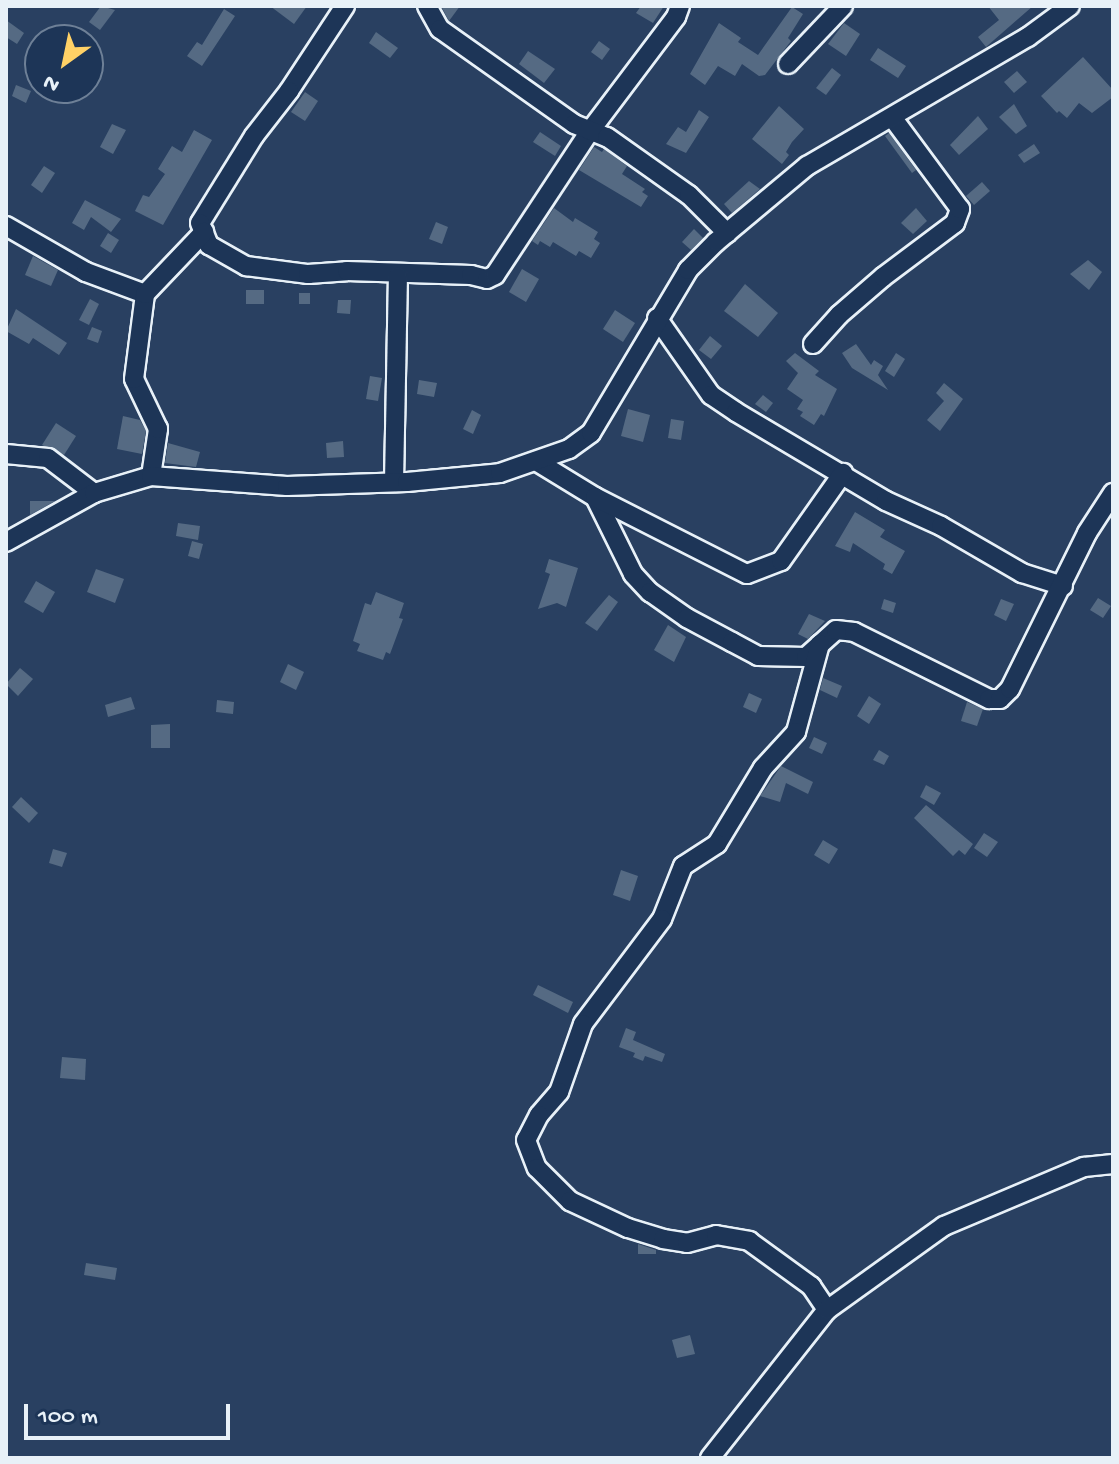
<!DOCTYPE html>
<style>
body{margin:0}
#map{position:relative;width:1119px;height:1464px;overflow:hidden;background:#294061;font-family:"Gochi Hand",sans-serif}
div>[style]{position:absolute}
.building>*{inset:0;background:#556a83}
.roads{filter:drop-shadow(2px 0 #e8f1f8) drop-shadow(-2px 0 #e8f1f8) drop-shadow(0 2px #e8f1f8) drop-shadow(0 -2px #e8f1f8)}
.minor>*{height:18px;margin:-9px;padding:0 9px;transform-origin:9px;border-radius:9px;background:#1d3557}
span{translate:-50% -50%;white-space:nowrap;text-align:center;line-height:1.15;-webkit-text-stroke:6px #1d3557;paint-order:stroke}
.frame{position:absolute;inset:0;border:8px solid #e8f1f8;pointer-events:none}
.north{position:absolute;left:24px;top:24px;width:80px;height:80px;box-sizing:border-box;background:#1d3557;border:2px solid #6e8097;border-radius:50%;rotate:213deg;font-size:22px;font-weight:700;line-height:32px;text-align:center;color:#e8f1f8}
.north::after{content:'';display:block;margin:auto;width:28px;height:36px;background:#ffd166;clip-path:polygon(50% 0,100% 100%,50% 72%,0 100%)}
.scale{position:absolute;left:24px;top:1404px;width:206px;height:36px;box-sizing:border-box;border:4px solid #e8f1f8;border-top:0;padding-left:10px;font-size:24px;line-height:28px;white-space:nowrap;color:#e8f1f8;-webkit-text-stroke:6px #1d3557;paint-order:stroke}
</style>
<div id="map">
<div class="building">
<div style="clip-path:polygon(101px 6px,115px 10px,100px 30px,89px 22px)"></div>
<div style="clip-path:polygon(270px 6px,307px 6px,294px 24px)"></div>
<div style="clip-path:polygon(441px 6px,460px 6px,449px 21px)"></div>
<div style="clip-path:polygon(641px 6px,664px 6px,653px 23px,636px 13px)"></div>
<div style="clip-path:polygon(988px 6px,1033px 6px,986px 47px,978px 37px,999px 20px)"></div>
<div style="clip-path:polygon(792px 7px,803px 14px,788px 38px,791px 41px,765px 75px,759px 76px,742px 64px,735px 76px,718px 66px,705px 85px,690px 74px,719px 23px,741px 38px,738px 42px,758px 55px)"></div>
<div style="clip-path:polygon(224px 9px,235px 16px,202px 66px,187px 56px,197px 42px,202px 45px)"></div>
<div style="clip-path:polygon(6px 20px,24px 33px,17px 44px,6px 37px)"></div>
<div style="clip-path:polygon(844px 23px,860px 34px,846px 56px,828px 44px)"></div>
<div style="clip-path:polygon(376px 32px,398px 48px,390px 58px,369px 43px)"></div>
<div style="clip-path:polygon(599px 41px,610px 49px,602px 60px,591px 52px)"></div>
<div style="clip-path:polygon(878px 48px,906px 66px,898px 78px,870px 60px)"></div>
<div style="clip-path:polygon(528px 51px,555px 69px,544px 83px,519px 64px)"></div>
<div style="clip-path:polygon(1083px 57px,1113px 90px,1113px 97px,1092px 113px,1079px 103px,1067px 118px,1059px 111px,1057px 113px,1041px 96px)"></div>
<div style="clip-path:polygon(832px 68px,841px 75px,826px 95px,816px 88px)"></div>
<div style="clip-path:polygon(1017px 71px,1027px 82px,1014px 93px,1004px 82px)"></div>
<div style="clip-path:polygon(16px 85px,31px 91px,26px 103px,12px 96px)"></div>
<div style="clip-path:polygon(305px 92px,318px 101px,305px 121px,291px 112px)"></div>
<div style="clip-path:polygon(1014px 104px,1027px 126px,1016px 134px,999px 117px)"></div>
<div style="clip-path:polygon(779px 106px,804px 129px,792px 142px,786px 152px,789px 155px,782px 164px,752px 139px)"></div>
<div style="clip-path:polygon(699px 110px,709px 117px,686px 153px,666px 144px,678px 127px,686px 132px)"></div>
<div style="clip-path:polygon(978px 116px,988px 129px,959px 155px,950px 145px)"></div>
<div style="clip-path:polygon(112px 124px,126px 130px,113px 154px,100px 147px)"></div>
<div style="clip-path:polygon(194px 130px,212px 140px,163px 225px,135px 211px,143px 195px,149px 197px,165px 174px,158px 169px,172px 146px,182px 152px)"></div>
<div style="clip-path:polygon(540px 132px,561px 146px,555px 156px,533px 142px)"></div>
<div style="clip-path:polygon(889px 133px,916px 170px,912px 173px,885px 136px)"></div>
<div style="clip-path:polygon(1034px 144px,1040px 153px,1024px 163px,1018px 155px)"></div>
<div style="clip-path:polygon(594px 147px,602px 152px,604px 149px,627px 166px,622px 174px,645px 189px,642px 192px,648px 196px,641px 207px,579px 170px)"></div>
<div style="clip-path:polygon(44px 166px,55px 173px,42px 193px,31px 185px)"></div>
<div style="clip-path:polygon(749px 181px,760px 189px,732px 213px,724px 204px)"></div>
<div style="clip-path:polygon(982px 182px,990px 191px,974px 205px,966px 196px)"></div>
<div style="clip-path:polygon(85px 200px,121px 219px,111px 232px,91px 217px,84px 230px,72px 223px)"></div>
<div style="clip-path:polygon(554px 208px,573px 222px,575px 218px,598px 232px,594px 239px,600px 243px,591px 258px,579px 251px,576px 256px,553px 242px,550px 247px,540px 241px,538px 245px,532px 241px)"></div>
<div style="clip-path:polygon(916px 208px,927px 221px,913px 234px,901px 223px)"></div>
<div style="clip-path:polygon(436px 222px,448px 227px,442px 244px,429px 239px)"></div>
<div style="clip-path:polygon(694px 229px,703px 238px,691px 250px,682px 242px)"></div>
<div style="clip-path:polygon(108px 233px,119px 240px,111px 253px,100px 246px)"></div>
<div style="clip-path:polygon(33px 256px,58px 270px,51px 286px,25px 275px)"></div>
<div style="clip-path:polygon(1088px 260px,1102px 272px,1089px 290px,1070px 274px)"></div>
<div style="clip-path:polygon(522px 269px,539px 279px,526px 302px,509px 292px)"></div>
<div style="clip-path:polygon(745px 284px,778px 313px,758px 337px,724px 311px)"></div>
<div style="clip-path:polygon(246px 290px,264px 290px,264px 304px,246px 304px)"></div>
<div style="clip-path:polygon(299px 293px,310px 293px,310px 304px,299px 304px)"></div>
<div style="clip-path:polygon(90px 299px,99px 304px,89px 325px,79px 320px)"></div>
<div style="clip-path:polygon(338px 300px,351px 300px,350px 314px,337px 313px)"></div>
<div style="clip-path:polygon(16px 309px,67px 343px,59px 355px,33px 338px,29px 344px,6px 331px)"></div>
<div style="clip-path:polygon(615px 310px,635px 323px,623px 342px,603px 329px)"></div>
<div style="clip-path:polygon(92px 327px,102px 331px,98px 343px,87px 339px)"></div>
<div style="clip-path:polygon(710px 336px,722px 346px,711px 359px,699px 350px)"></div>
<div style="clip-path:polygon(856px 344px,871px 365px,874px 360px,883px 366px,878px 375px,888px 390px,852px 368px,842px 353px)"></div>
<div style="clip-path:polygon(795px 353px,819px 371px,815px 375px,837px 389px,824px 416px,821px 414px,814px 425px,800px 416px,803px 412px,797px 409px,803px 400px,787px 389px,798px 373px,786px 361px)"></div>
<div style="clip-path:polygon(896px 353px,905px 359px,894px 377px,885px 371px)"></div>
<div style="clip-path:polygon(370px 376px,382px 378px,378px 401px,366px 399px)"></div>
<div style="clip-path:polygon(419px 380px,437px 383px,434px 397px,417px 394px)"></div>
<div style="clip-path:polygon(944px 383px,963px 399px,940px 431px,927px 420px,944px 401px,936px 393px)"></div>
<div style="clip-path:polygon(763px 395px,773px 403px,766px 412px,755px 404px)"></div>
<div style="clip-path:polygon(628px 409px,650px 415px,643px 442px,621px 436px)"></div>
<div style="clip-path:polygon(472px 410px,481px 415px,473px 434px,463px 429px)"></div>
<div style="clip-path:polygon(123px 416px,140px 420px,146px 431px,142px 454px,117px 449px)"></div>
<div style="clip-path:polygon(671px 419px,684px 421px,681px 440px,668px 438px)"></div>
<div style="clip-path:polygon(56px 423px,76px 436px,64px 455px,42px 445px)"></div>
<div style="clip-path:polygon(343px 441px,344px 457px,327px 458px,326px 443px)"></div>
<div style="clip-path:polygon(168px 443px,200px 452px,196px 467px,165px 463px)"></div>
<div style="clip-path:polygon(30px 501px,55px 501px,30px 515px)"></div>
<div style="clip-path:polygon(855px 512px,885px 530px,880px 537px,905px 551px,892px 574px,883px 569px,885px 564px,853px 543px,850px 552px,835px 546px)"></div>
<div style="clip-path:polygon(178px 523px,200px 526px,198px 540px,176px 536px)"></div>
<div style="clip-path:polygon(192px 541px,203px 544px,199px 559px,188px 556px)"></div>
<div style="clip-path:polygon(549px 559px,578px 568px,566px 607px,557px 603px,538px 609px,550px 574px,545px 572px)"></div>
<div style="clip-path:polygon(96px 569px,124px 579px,115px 603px,87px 592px)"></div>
<div style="clip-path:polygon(36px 581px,55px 592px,43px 613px,24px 602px)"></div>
<div style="clip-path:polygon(376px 592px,404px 603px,399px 618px,403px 619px,390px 654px,386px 652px,383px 660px,357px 651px,360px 644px,353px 641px,365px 603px,371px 605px)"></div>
<div style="clip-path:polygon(609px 595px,618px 602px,597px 631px,585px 623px)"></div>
<div style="clip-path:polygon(1098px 598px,1111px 606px,1103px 618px,1090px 610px)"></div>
<div style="clip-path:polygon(884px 599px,896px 603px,893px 613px,881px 609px)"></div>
<div style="clip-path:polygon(1001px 599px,1014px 604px,1006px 621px,994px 615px)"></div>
<div style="clip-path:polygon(809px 614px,825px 621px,808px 639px,798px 634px)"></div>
<div style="clip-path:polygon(668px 625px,686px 637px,674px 662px,654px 650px)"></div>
<div style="clip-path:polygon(288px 664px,304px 672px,296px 690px,280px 682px)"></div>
<div style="clip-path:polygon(20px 668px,33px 679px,18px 696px,6px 684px)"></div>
<div style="clip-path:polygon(823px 678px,842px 686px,837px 698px,820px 690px)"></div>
<div style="clip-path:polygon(749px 693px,762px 699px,756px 713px,743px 707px)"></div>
<div style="clip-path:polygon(869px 696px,881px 704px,869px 724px,857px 716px)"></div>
<div style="clip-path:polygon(131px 697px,135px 709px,108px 717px,105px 705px)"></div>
<div style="clip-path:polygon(217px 700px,234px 702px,233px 714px,216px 712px)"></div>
<div style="clip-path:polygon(967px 702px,983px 709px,977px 726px,961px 721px)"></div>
<div style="clip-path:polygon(170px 724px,170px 748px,151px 748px,151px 725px)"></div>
<div style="clip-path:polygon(814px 737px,827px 743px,822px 754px,809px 748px)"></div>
<div style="clip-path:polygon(879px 750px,889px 756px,884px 765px,873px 760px)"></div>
<div style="clip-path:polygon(781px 766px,813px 782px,808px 794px,786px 783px,780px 802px,760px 796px)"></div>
<div style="clip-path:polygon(926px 785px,941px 793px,934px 805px,920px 797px)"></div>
<div style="clip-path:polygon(21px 797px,38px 813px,29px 823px,12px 807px)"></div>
<div style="clip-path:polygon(926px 805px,973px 844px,965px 855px,959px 850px,953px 856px,914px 818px)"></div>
<div style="clip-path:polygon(984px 833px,998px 842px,987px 857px,974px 848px)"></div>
<div style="clip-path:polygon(823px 840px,838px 849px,829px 864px,814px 855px)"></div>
<div style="clip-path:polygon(53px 849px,67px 853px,62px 867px,49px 863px)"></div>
<div style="clip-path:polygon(621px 870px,638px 876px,630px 901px,613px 895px)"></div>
<div style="clip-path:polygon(538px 985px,573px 1002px,568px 1013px,533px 995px)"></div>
<div style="clip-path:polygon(626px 1028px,636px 1032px,633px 1040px,665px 1054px,662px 1062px,645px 1056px,643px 1061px,633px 1057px,635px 1053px,619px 1047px)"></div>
<div style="clip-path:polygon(62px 1057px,86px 1059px,85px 1080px,60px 1078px)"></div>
<div style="clip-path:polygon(638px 1244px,656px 1250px,656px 1254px,638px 1254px)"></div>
<div style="clip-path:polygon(86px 1263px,117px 1268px,115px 1280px,84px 1275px)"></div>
<div style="clip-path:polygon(690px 1335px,695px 1354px,677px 1358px,672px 1340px)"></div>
</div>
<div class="roads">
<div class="minor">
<div style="left:345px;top:6px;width:102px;rotate:123.4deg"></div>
<div style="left:289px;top:91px;width:57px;rotate:127.9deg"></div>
<div style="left:254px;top:136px;width:102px;rotate:121.8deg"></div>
<div style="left:200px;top:223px;width:24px;rotate:68deg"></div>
<div style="left:209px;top:245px;width:43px;rotate:29.6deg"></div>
<div style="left:246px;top:266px;width:63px;rotate:7.4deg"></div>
<div style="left:308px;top:274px;width:39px;rotate:-4deg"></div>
<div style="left:347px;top:271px;width:124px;rotate:1.8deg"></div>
<div style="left:471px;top:275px;width:16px;rotate:14deg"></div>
<div style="left:487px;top:279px;width:9px;rotate:-27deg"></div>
<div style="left:495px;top:275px;width:173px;rotate:-56.6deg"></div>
<div style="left:590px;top:131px;width:143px;rotate:-53deg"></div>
<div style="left:676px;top:17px;width:12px;rotate:-70deg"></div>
<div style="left:427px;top:6px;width:26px;rotate:61deg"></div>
<div style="left:440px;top:29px;width:164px;rotate:35.3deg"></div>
<div style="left:574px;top:124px;width:35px;rotate:22deg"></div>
<div style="left:607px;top:137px;width:100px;rotate:35.3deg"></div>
<div style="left:689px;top:195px;width:54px;rotate:45deg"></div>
<div style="left:788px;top:64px;width:80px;rotate:-46.5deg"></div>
<div style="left:6px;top:226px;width:92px;rotate:29.9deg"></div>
<div style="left:86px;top:272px;width:63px;rotate:20.4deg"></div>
<div style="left:657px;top:318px;width:94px;rotate:55deg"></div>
<div style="left:711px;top:395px;width:30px;rotate:34deg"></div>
<div style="left:736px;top:412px;width:174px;rotate:30.7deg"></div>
<div style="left:886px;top:501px;width:60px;rotate:24.4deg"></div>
<div style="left:941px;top:526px;width:94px;rotate:30.1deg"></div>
<div style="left:1022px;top:573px;width:43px;rotate:17.6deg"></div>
<div style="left:813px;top:344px;width:39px;rotate:-48deg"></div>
<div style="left:839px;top:315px;width:58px;rotate:-40.8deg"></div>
<div style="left:883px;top:277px;width:90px;rotate:-36.9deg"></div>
<div style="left:955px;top:223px;width:15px;rotate:-70deg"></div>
<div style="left:960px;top:209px;width:114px;rotate:-126.5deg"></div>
<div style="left:6px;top:454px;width:42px;rotate:5.4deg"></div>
<div style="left:48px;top:458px;width:58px;rotate:37.3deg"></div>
<div style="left:536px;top:461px;width:69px;rotate:31.4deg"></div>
<div style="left:595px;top:497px;width:86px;rotate:63.7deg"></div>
<div style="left:633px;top:574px;width:25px;rotate:47deg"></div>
<div style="left:650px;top:592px;width:45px;rotate:35.1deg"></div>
<div style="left:687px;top:618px;width:51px;rotate:28.1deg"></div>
<div style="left:732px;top:642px;width:30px;rotate:28deg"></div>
<div style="left:758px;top:656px;width:48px;rotate:1.2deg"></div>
<div style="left:806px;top:657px;width:40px;rotate:-42deg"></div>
<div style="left:836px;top:630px;width:18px;rotate:6deg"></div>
<div style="left:854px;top:632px;width:151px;rotate:26.4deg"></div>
<div style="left:989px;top:699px;width:11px"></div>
<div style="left:1000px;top:699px;width:14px;rotate:-45deg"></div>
<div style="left:1010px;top:689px;width:174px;rotate:-63.7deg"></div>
<div style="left:1087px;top:533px;width:48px;rotate:-57deg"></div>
<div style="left:151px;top:476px;width:48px;rotate:-81.5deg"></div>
<div style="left:158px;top:429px;width:55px;rotate:-115.6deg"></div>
<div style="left:134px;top:379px;width:86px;rotate:-82.6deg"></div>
<div style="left:145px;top:294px;width:86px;rotate:-46.4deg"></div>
<div style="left:394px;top:482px;width:206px;rotate:-88.9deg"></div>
<div style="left:595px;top:497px;width:170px;rotate:26.9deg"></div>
<div style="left:747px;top:574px;width:36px;rotate:-21deg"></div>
<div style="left:781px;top:561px;width:108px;rotate:-54.8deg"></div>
<div style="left:6px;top:542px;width:101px;rotate:-29.1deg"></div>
<div style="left:94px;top:493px;width:59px;rotate:-16.6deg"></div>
<div style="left:151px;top:476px;width:136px;rotate:4.2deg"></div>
<div style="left:287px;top:486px;width:120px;rotate:-1.9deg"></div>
<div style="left:407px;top:482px;width:93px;rotate:-5.5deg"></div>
<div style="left:500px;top:473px;width:73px;rotate:-19.2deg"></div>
<div style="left:569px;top:449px;width:27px;rotate:-36deg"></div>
<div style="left:591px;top:433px;width:190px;rotate:-59.2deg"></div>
<div style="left:688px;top:270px;width:40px;rotate:-45deg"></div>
<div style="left:716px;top:242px;width:119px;rotate:-39.9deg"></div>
<div style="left:807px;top:166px;width:256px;rotate:-30.3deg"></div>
<div style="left:1028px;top:37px;width:52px;rotate:-36.4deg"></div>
<div style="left:820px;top:644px;width:91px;rotate:105.3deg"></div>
<div style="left:796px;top:732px;width:49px;rotate:132.5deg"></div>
<div style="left:763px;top:768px;width:89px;rotate:121.2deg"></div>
<div style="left:717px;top:844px;width:40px;rotate:147.1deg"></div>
<div style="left:683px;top:866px;width:57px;rotate:111.6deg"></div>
<div style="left:662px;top:919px;width:131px;rotate:127deg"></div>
<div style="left:583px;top:1024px;width:72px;rotate:109.4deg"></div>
<div style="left:559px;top:1092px;width:30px;rotate:131deg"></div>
<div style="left:539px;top:1115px;width:28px;rotate:117deg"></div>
<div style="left:526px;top:1140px;width:30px;rotate:69deg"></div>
<div style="left:537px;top:1168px;width:47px;rotate:45deg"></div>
<div style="left:570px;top:1201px;width:64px;rotate:25deg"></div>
<div style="left:628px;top:1228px;width:37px;rotate:17deg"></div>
<div style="left:663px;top:1239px;width:24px;rotate:9deg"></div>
<div style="left:687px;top:1243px;width:30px;rotate:-15deg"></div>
<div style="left:716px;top:1235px;width:34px;rotate:10deg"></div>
<div style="left:749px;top:1241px;width:77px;rotate:36deg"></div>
<div style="left:811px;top:1286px;width:29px;rotate:56deg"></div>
<div style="left:710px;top:1458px;width:189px;rotate:-51.7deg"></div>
<div style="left:827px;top:1310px;width:144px;rotate:-35.7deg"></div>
<div style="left:944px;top:1226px;width:152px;rotate:-22.9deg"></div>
<div style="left:1084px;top:1167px;width:29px;rotate:-6deg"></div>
</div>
</div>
<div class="frame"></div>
<div class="north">N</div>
<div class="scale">100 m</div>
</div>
